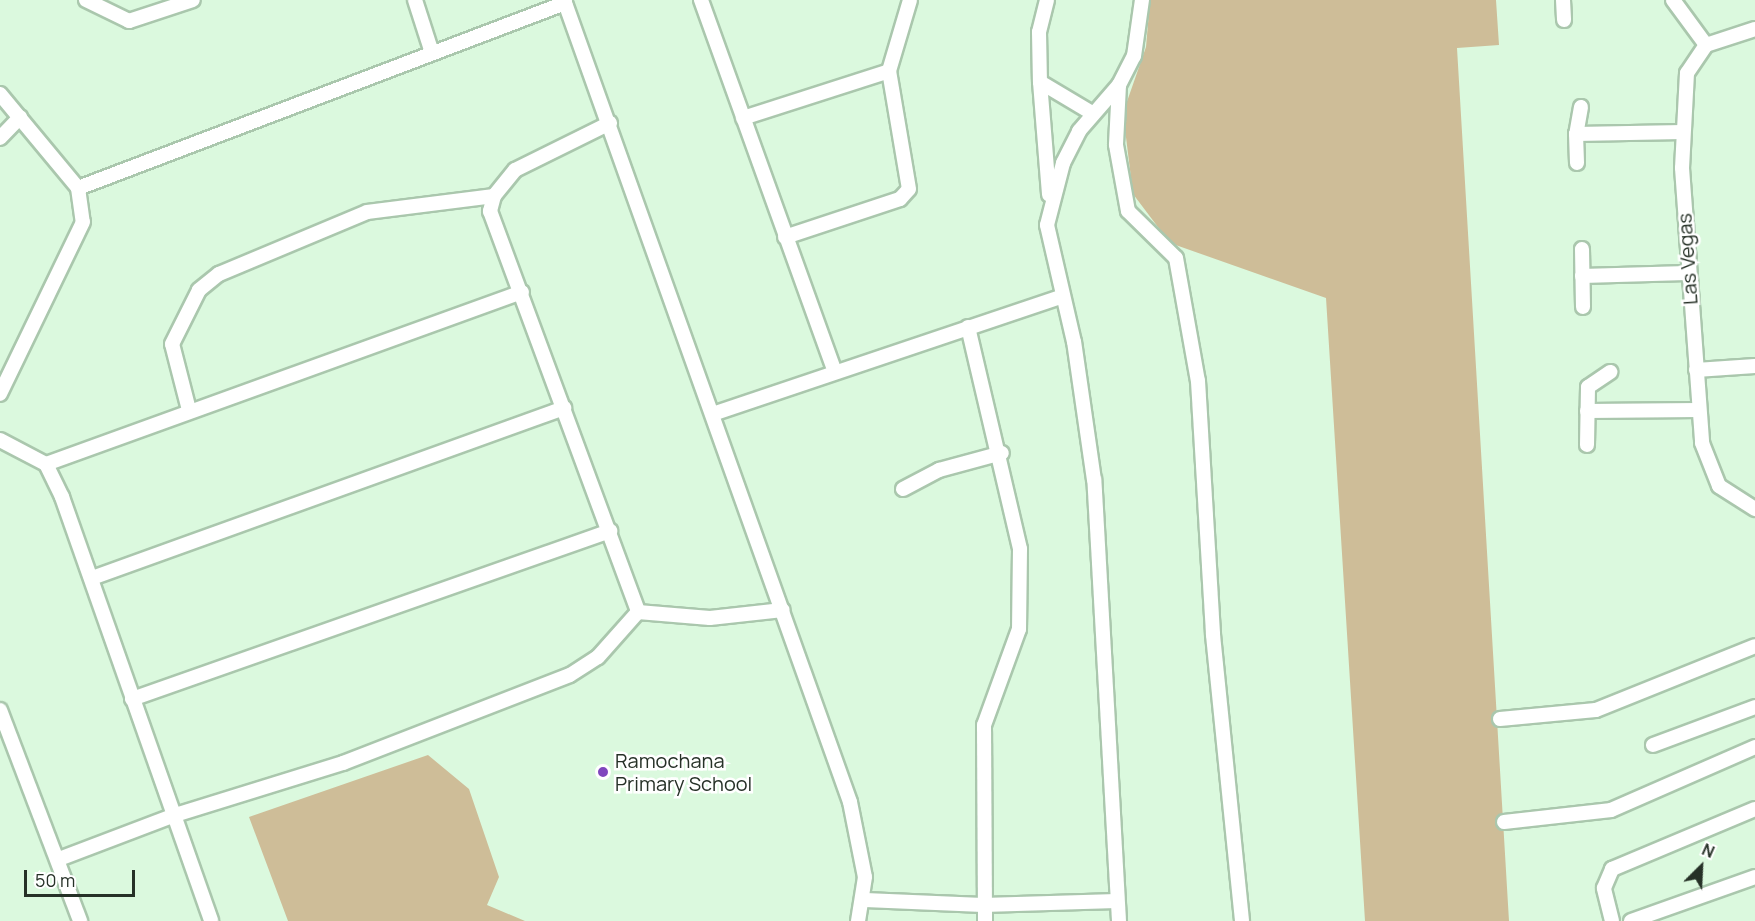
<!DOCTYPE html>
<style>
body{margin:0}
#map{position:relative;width:1755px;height:921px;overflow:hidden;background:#dbf9de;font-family:Manrope,sans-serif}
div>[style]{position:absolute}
.green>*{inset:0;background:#cebd98}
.roads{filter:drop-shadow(2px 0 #aac7ad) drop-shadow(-2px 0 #aac7ad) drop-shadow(0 2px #aac7ad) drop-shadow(0 -2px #aac7ad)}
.street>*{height:14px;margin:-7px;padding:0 7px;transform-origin:7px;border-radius:7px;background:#fff}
.dots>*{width:16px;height:16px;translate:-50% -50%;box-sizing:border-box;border:3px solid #fff;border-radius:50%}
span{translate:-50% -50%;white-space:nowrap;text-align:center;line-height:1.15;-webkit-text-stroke:5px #fff;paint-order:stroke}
.street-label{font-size:20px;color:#263127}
.poi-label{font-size:20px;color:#263127}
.left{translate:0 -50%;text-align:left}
.north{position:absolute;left:1671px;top:837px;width:60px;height:60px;-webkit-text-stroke:4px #fff;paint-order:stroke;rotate:24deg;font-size:16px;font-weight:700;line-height:24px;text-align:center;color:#263127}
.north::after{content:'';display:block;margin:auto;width:21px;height:27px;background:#263127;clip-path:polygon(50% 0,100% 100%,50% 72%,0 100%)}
.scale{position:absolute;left:24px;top:870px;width:111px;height:27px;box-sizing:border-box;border:3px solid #263127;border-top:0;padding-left:8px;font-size:18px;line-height:21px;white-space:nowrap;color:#263127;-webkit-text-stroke:4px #fff;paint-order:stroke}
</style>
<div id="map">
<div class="green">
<div style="clip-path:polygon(1150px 0,1496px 0,1499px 45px,1457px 48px,1509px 921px,1365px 921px,1326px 298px,1170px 243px,1133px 194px,1123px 113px,1146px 47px)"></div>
<div style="clip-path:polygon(428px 755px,469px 789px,499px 877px,487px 905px,525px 921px,288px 921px,249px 817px)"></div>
</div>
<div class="roads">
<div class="street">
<div style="left:86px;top:0;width:48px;rotate:26deg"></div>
<div style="left:129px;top:21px;width:67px;rotate:-18.2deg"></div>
<div style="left:415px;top:0;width:56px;rotate:72.2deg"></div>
<div style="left:564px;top:0;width:851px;rotate:70.37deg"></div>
<div style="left:850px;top:802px;width:76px;rotate:78.7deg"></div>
<div style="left:865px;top:877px;width:45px;rotate:99deg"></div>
<div style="left:701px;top:0;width:395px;rotate:70.2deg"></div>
<div style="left:1047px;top:0;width:33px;rotate:104deg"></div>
<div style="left:1039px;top:32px;width:50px;rotate:88.9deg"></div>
<div style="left:1040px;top:82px;width:113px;rotate:85.4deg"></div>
<div style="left:1563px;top:0;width:20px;rotate:87deg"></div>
<div style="left:1673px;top:0;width:56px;rotate:53.7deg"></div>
<div style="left:1755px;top:29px;width:52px;rotate:161.9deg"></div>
<div style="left:1706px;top:45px;width:34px;rotate:124deg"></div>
<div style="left:1687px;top:73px;width:95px;rotate:93deg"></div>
<div style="left:1682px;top:168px;width:276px;rotate:85.8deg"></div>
<div style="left:1702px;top:443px;width:46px;rotate:68.4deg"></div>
<div style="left:1719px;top:486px;width:43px;rotate:32.6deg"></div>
<div style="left:1040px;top:82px;width:61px;rotate:30.8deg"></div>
<div style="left:1119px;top:85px;width:60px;rotate:92.9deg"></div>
<div style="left:1116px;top:145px;width:67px;rotate:79.7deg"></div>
<div style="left:1128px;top:211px;width:67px;rotate:44.4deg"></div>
<div style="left:1176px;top:258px;width:125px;rotate:79.9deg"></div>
<div style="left:1198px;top:381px;width:254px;rotate:86.6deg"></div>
<div style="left:1213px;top:635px;width:287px;rotate:84.2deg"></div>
<div style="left:0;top:94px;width:122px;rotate:50.3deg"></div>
<div style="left:78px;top:188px;width:34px;rotate:82deg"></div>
<div style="left:83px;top:222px;width:191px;rotate:115.8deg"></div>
<div style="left:1581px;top:107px;width:27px;rotate:100deg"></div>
<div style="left:1576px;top:134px;width:107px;rotate:-1.1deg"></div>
<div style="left:743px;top:118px;width:153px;rotate:-17.8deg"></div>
<div style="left:610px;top:123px;width:106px;rotate:153.7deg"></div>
<div style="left:515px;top:170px;width:33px;rotate:129deg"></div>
<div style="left:494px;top:196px;width:16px;rotate:105deg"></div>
<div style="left:490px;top:211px;width:427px;rotate:69.7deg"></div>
<div style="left:1576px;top:134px;width:29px;rotate:88deg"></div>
<div style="left:0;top:138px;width:29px;rotate:-46deg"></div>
<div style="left:78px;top:188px;width:521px;rotate:-20.8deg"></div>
<div style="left:785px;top:237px;width:121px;rotate:-18.3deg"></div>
<div style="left:900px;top:199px;width:13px;rotate:-48deg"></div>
<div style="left:909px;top:189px;width:120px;rotate:-99.6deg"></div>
<div style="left:889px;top:71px;width:74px;rotate:-73.5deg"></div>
<div style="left:1582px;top:249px;width:58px;rotate:89deg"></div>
<div style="left:1582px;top:276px;width:105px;rotate:-1.6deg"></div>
<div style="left:968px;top:327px;width:228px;rotate:76.8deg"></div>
<div style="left:1020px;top:549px;width:80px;rotate:90.7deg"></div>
<div style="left:1019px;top:629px;width:102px;rotate:110deg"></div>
<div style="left:984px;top:725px;width:196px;rotate:89.7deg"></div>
<div style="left:1696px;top:370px;width:59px;rotate:-3.9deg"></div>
<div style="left:189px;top:410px;width:68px;rotate:-104.4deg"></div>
<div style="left:172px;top:344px;width:60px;rotate:-63.4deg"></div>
<div style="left:199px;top:290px;width:26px;rotate:-39deg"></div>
<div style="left:219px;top:274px;width:160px;rotate:-22.7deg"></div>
<div style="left:367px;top:212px;width:128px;rotate:-7.2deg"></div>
<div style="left:1587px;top:411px;width:112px;rotate:-0.5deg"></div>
<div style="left:713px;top:414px;width:367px;rotate:-18.6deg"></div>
<div style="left:0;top:440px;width:52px;rotate:27.6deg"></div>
<div style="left:46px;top:464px;width:37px;rotate:64deg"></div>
<div style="left:62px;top:497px;width:449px;rotate:70.6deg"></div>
<div style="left:1587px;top:445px;width:58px;rotate:-89deg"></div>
<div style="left:1588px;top:387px;width:27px;rotate:-34deg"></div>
<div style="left:46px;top:464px;width:506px;rotate:-19.87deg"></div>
<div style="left:903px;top:489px;width:41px;rotate:-27.8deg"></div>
<div style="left:939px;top:470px;width:65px;rotate:-15.1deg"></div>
<div style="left:92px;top:578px;width:502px;rotate:-19.81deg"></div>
<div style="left:132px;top:699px;width:507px;rotate:-19.36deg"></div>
<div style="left:0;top:710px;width:226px;rotate:69.2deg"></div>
<div style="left:1500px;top:719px;width:96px;rotate:-5.4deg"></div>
<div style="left:1596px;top:710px;width:171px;rotate:-21.9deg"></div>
<div style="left:1653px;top:745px;width:109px;rotate:-20.4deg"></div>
<div style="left:1504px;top:822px;width:108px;rotate:-6.4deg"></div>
<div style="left:1611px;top:810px;width:157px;rotate:-23.6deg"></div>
<div style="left:59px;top:859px;width:124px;rotate:-20.8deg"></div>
<div style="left:175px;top:815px;width:176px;rotate:-17.2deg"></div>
<div style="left:343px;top:763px;width:243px;rotate:-21.2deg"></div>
<div style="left:570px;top:675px;width:33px;rotate:-33deg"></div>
<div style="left:598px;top:657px;width:60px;rotate:-48.4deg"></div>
<div style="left:638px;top:612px;width:72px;rotate:4.8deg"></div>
<div style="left:710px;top:618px;width:73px;rotate:-6.3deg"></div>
<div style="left:865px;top:900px;width:118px;rotate:2.4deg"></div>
<div style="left:983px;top:905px;width:134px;rotate:-1.7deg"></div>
<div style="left:1119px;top:921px;width:442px;rotate:-93.2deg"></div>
<div style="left:1094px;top:480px;width:139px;rotate:-98.2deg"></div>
<div style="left:1074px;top:342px;width:120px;rotate:-103deg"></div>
<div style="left:1047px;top:225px;width:64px;rotate:-75.5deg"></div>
<div style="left:1063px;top:163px;width:36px;rotate:-63deg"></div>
<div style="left:1079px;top:131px;width:61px;rotate:-49deg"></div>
<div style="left:1119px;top:85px;width:33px;rotate:-63deg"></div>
<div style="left:1134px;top:56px;width:57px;rotate:-81.9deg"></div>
<div style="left:1612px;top:921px;width:34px;rotate:-104deg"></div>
<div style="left:1604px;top:888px;width:21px;rotate:-67deg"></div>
<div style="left:1612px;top:869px;width:155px;rotate:-22.8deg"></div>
<div style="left:1631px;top:921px;width:132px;rotate:-19.5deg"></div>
</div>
</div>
<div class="dots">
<div style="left:603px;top:772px;background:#7f46bd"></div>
</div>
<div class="street-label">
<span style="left:1687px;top:259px;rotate:-94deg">Las Vegas</span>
</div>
<div class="poi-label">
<span class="left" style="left:615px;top:772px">Ramochana<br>Primary School</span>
</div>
<div class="north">N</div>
<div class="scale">50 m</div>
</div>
